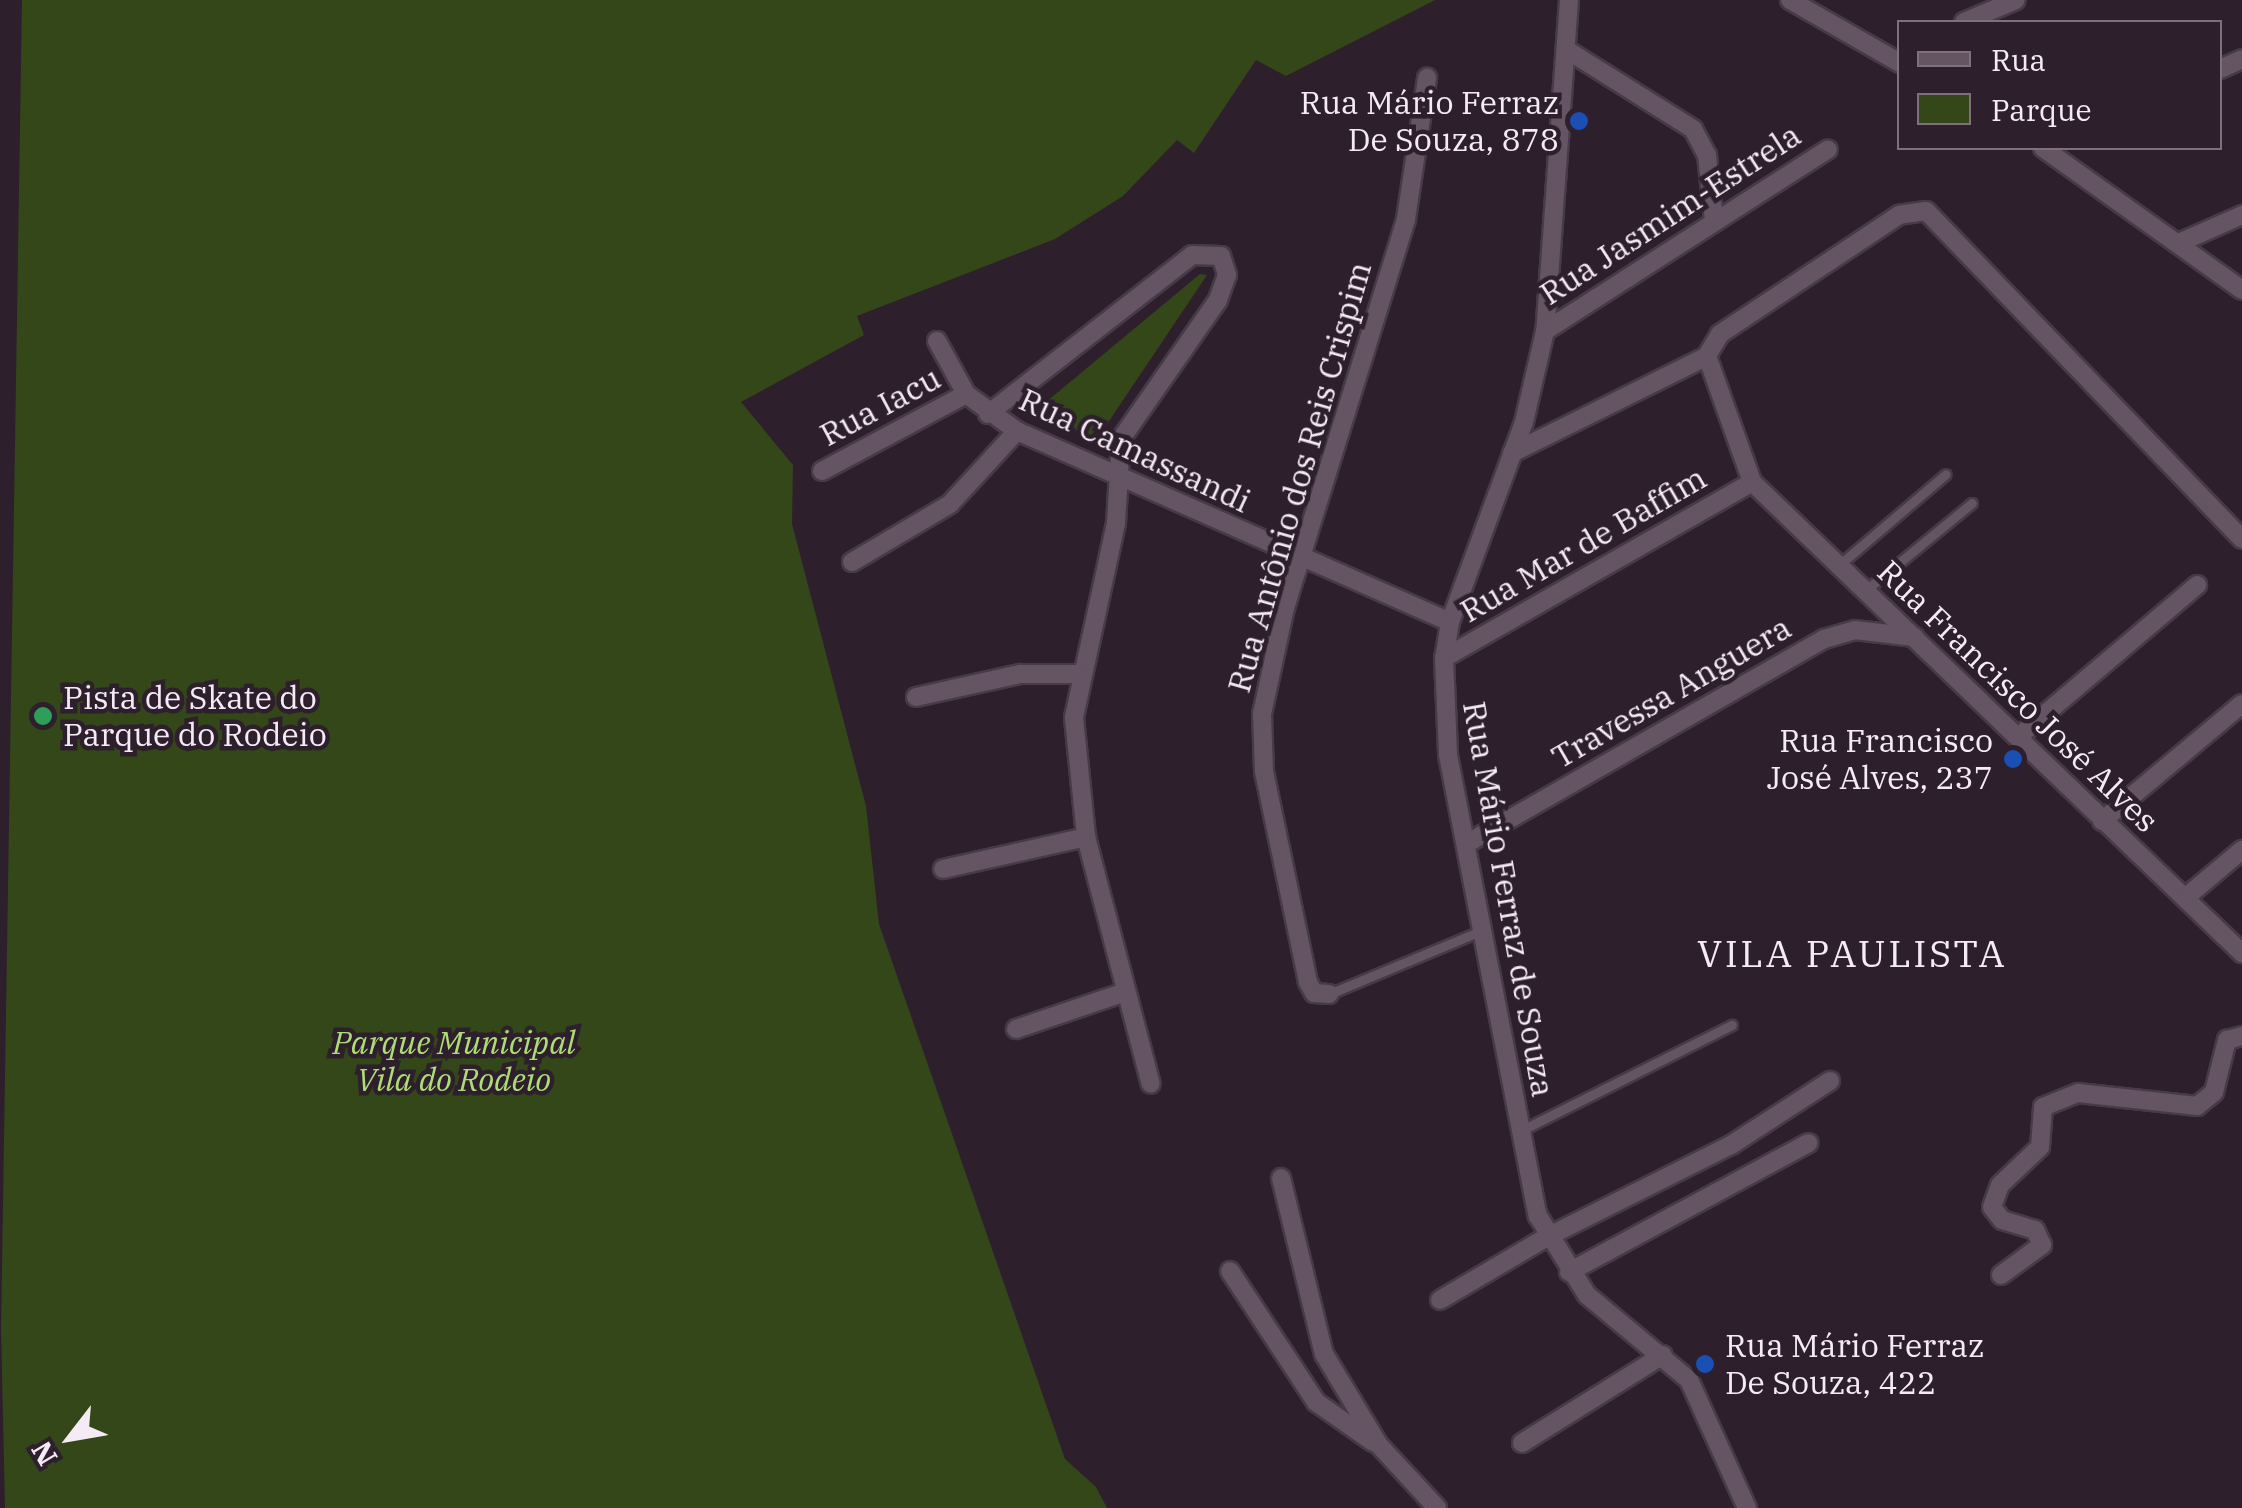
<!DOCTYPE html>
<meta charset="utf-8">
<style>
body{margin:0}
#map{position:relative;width:2242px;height:1508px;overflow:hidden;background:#2e1f2d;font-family:"IBM Plex Serif",serif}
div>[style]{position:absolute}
.green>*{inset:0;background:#334719}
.roads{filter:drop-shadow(2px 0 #463b47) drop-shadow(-2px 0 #463b47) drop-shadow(0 2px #463b47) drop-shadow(0 -2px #463b47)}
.lane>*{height:9px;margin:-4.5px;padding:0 4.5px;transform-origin:4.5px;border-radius:4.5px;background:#645464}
.street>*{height:18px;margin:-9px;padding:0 9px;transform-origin:9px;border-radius:9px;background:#645464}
.dots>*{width:28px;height:28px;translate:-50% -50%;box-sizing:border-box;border:5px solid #2e1f2d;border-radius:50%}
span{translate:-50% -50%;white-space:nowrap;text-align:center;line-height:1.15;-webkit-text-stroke:9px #2e1f2d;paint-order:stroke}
.poi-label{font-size:32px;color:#f5ebf5}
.right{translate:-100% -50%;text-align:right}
.left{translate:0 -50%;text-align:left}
.street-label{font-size:32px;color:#f5ebf5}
.park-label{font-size:32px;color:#afdd75;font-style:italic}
.quarter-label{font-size:38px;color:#f5ebf5;letter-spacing:2.5px}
.legend{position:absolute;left:1897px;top:20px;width:325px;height:130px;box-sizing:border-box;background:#2e1f2d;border:2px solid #7e717d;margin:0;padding:12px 18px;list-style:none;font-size:30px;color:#f5ebf5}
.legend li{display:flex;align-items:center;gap:20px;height:50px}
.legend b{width:50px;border:2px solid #7e717d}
.north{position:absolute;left:20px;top:1388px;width:100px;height:100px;-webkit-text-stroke:8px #2e1f2d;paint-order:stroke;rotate:239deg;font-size:28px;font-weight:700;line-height:40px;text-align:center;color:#f5ebf5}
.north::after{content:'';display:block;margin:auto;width:35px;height:45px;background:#f5ebf5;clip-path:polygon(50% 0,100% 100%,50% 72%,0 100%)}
</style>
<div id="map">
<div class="green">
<div style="clip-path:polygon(22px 0,1435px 0,1286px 76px,1256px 60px,1194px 153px,1177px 140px,1123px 196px,1055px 239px,857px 316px,864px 335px,741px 402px,793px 465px,792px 524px,866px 806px,879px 924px,1065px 1459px,1096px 1487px,1107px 1508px,5px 1508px,1px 1329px)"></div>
<div style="clip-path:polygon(1200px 274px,1207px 275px,1097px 439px,1034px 412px)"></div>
</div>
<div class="roads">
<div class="lane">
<div style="left:1839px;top:565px;width:140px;rotate:-40.4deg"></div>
<div style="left:1866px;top:590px;width:137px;rotate:-39.4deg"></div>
<div style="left:1329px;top:994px;width:167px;rotate:-22.6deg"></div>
<div style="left:1520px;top:1131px;width:237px;rotate:-26.6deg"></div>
</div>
<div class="street">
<div style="left:1569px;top:0;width:332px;rotate:94.1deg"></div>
<div style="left:1545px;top:331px;width:93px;rotate:103deg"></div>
<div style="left:1524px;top:422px;width:213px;rotate:110.3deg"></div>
<div style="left:1450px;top:622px;width:36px;rotate:99deg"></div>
<div style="left:1444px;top:658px;width:97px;rotate:87.6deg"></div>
<div style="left:1448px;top:755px;width:470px;rotate:79deg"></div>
<div style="left:1538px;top:1216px;width:93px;rotate:58.2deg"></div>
<div style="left:1587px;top:1295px;width:133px;rotate:39.8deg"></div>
<div style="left:1689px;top:1380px;width:141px;rotate:65.6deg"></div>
<div style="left:1790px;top:0;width:127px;rotate:29.8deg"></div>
<div style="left:1964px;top:22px;width:56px;rotate:-22.9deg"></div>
<div style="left:1567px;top:50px;width:149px;rotate:32.1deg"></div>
<div style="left:1693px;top:129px;width:30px;rotate:62deg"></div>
<div style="left:1707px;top:155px;width:66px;rotate:83.9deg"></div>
<div style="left:2220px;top:69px;width:24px;rotate:-24deg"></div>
<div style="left:2043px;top:148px;width:244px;rotate:35.5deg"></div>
<div style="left:2181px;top:242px;width:67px;rotate:-23.9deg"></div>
<div style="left:1545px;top:331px;width:336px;rotate:-32.7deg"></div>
<div style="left:937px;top:341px;width:60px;rotate:61.3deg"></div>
<div style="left:966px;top:394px;width:63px;rotate:36deg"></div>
<div style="left:1017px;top:431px;width:473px;rotate:23.8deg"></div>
<div style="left:988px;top:414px;width:259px;rotate:-37.9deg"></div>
<div style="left:1192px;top:255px;width:29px;rotate:2deg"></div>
<div style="left:1221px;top:256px;width:20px;rotate:72deg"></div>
<div style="left:1227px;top:275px;width:27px;rotate:110deg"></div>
<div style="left:1218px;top:300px;width:169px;rotate:124.9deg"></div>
<div style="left:1121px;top:439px;width:84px;rotate:93.4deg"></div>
<div style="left:1116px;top:523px;width:199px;rotate:102.2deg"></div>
<div style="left:1074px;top:718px;width:120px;rotate:84.2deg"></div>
<div style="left:1086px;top:837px;width:255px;rotate:75.3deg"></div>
<div style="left:1512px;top:453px;width:218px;rotate:-26.4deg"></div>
<div style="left:822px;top:471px;width:163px;rotate:-28.1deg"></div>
<div style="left:2242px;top:539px;width:455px;rotate:-133.9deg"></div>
<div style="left:1926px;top:211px;width:27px;rotate:172deg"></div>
<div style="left:1899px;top:215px;width:215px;rotate:146.4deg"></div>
<div style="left:1720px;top:334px;width:26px;rotate:121deg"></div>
<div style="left:1707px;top:356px;width:134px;rotate:70.3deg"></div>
<div style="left:1752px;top:482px;width:680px;rotate:43.87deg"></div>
<div style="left:852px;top:562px;width:114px;rotate:-30.6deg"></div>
<div style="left:950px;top:504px;width:99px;rotate:-47.5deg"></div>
<div style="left:1444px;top:658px;width:355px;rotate:-29.7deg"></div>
<div style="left:916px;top:697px;width:107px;rotate:-12.5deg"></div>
<div style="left:1020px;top:674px;width:58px"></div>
<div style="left:2018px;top:737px;width:235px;rotate:-40.3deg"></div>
<div style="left:2102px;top:821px;width:182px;rotate:-39.9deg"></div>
<div style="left:1466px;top:844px;width:413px;rotate:-29.8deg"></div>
<div style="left:1824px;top:639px;width:32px;rotate:-16deg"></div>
<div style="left:1855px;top:630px;width:60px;rotate:6.7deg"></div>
<div style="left:943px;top:869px;width:147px;rotate:-12.6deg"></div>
<div style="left:2185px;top:898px;width:75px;rotate:-40.1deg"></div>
<div style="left:1329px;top:994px;width:15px;rotate:-176deg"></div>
<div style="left:1314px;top:993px;width:13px;rotate:-119deg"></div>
<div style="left:1308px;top:982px;width:216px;rotate:-101.8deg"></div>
<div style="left:1264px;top:771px;width:57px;rotate:-92deg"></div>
<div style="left:1262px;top:714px;width:108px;rotate:-77.8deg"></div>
<div style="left:1285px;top:608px;width:407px;rotate:-72.7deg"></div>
<div style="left:1406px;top:219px;width:143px;rotate:-81.5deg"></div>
<div style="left:1016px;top:1029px;width:115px;rotate:-18.7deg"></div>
<div style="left:1281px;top:1178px;width:181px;rotate:76.3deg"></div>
<div style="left:1324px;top:1354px;width:105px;rotate:59deg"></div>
<div style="left:1378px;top:1444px;width:87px;rotate:47.3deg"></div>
<div style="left:1230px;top:1271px;width:157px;rotate:56.7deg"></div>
<div style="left:1316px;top:1402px;width:70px;rotate:35.1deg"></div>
<div style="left:1569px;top:1272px;width:272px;rotate:-28.3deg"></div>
<div style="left:2001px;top:1275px;width:51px;rotate:-36.2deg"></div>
<div style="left:2042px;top:1245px;width:17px;rotate:-115deg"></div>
<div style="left:2035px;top:1230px;width:34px;rotate:-163deg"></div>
<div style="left:2002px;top:1220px;width:16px;rotate:-128deg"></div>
<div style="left:1992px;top:1207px;width:23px;rotate:-70deg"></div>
<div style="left:2000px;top:1185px;width:55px;rotate:-43.5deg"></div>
<div style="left:2040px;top:1147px;width:40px;rotate:-85.7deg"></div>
<div style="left:2043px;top:1107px;width:38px;rotate:-22deg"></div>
<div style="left:2078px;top:1093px;width:120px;rotate:6.2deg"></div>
<div style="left:2197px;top:1106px;width:22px;rotate:-39deg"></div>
<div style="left:2214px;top:1092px;width:54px;rotate:-76deg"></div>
<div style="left:2227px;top:1040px;width:16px;rotate:-15deg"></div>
<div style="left:1440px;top:1300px;width:124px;rotate:-30.5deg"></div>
<div style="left:1547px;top:1237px;width:206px;rotate:-26.6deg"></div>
<div style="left:1731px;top:1145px;width:118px;rotate:-32.9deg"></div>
<div style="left:1522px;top:1443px;width:166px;rotate:-32deg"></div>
</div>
</div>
<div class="dots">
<div style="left:1579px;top:121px;background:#1a4fb4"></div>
<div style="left:43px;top:716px;background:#2e9e5b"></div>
<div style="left:2013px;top:759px;background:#1a4fb4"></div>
<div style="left:1705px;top:1364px;background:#1a4fb4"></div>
</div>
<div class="poi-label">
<span class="right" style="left:1559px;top:121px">Rua Mário Ferraz<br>De Souza, 878</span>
<span class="left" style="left:63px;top:716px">Pista de Skate do<br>Parque do Rodeio</span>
<span class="right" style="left:1993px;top:759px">Rua Francisco<br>José Alves, 237</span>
<span class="left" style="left:1725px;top:1364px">Rua Mário Ferraz<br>De Souza, 422</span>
</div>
<div class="street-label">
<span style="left:1670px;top:214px;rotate:-33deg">Rua Jasmim-Estrela</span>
<span style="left:880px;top:406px;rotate:-28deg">Rua Iacu</span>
<span style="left:1135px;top:450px;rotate:25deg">Rua Camassandi</span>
<span style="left:1299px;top:477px;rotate:-74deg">Rua Antônio dos Reis Crispim</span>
<span style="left:1583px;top:544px;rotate:-30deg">Rua Mar de Baffim</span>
<span style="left:1671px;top:692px;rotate:-30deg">Travessa Anguera</span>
<span style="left:2018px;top:696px;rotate:44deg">Rua Francisco José Alves</span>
<span style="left:1509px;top:899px;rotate:80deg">Rua Mário Ferraz de Souza</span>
</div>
<div class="park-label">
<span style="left:454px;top:1061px">Parque Municipal<br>Vila do Rodeio</span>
</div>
<div class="quarter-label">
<span style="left:1852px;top:953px">VILA PAULISTA</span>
</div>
<ul class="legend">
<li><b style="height:12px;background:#645464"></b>Rua</li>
<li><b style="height:28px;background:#334719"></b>Parque</li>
</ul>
<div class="north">N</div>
</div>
